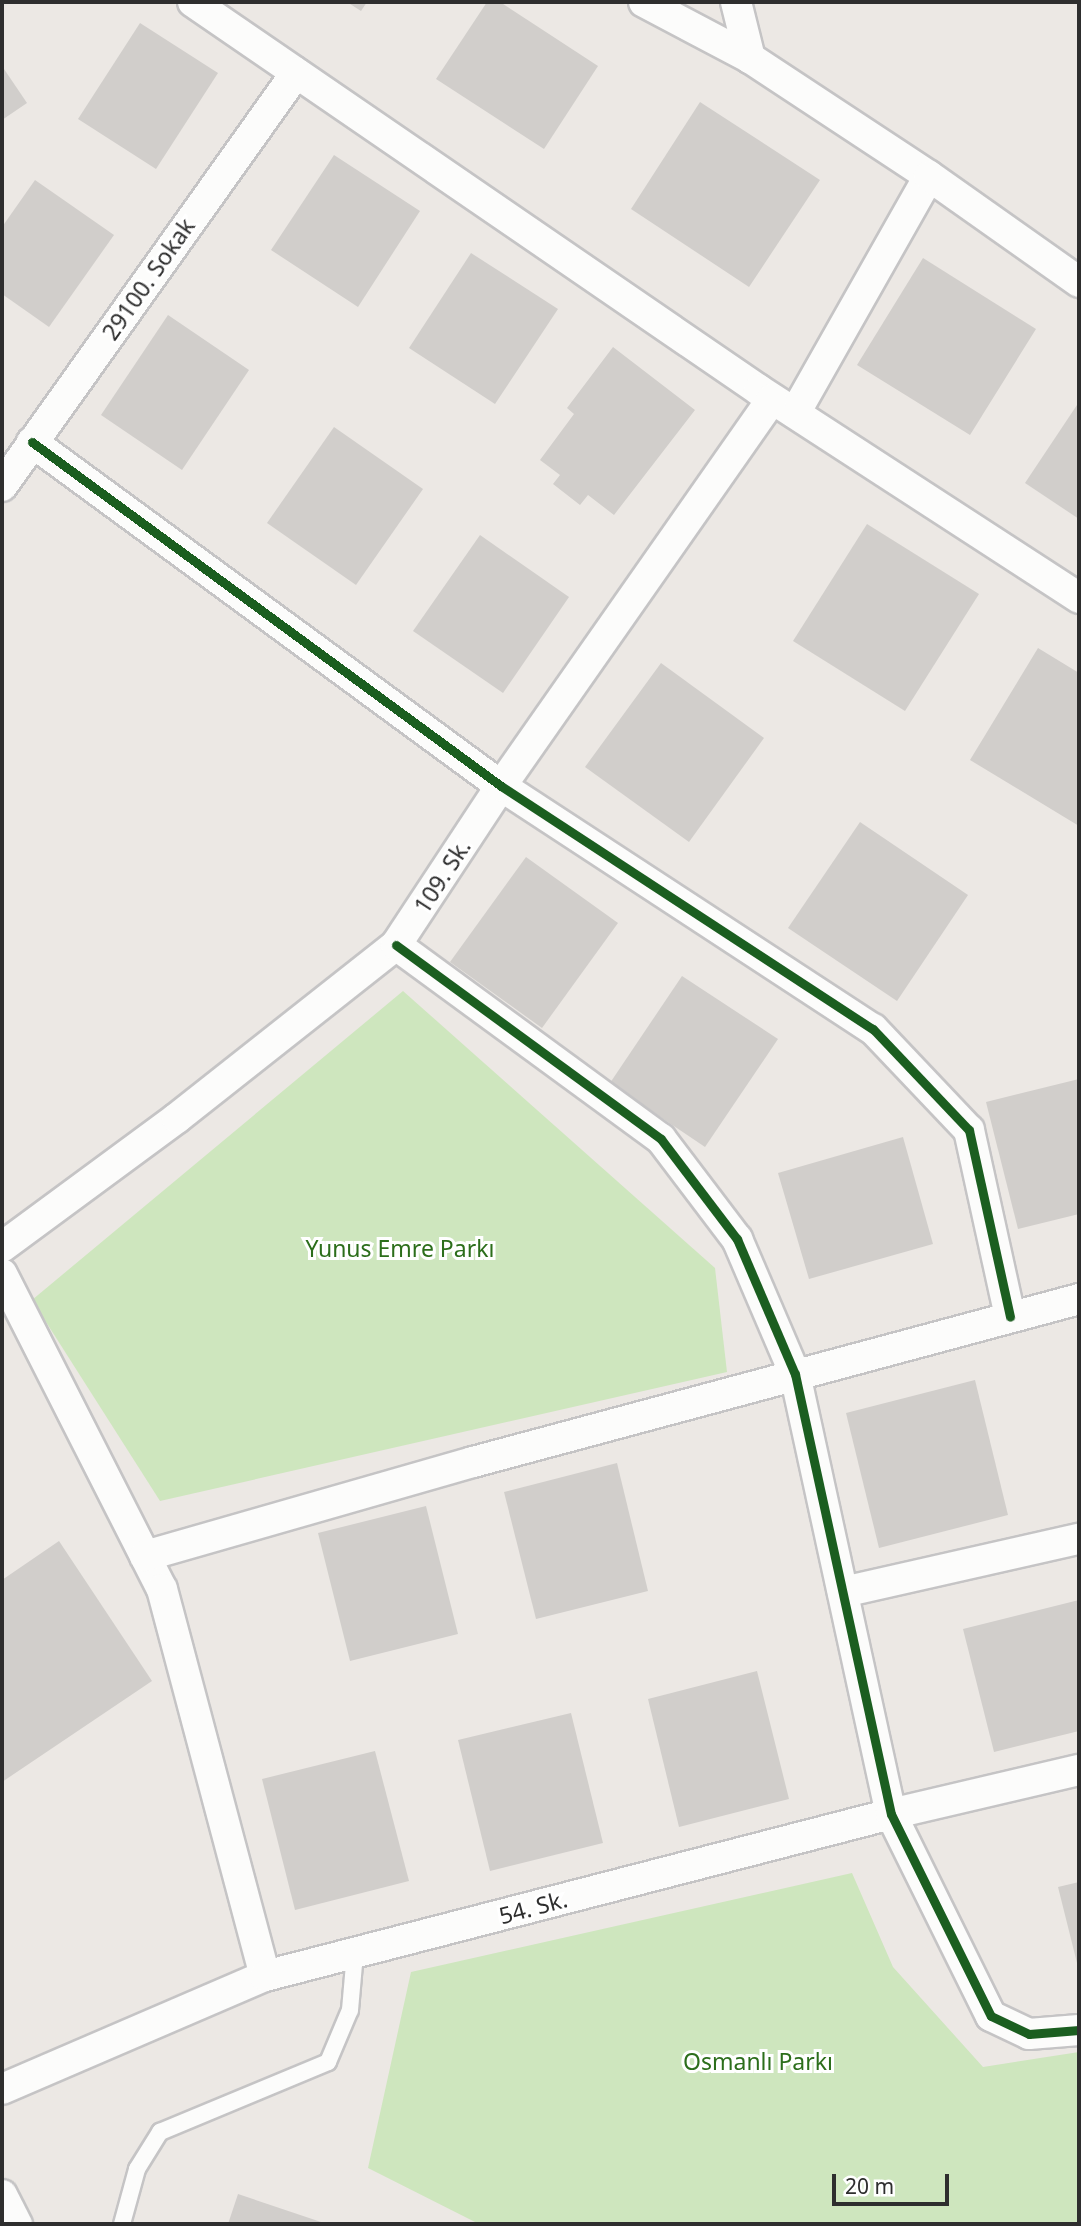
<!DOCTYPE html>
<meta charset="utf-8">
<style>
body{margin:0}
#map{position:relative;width:1081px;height:2226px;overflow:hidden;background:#ece8e4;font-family:"Noto Sans",sans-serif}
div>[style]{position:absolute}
.green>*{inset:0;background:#cee6be}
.building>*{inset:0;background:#d1cecb}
.roads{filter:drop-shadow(2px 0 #c5c4c5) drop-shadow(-2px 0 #c5c4c5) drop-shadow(0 2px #c5c4c5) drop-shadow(0 -2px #c5c4c5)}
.service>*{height:16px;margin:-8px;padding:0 8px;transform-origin:8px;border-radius:8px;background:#fcfcfb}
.minor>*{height:30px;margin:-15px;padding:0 15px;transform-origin:15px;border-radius:15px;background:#fcfcfb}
.cycleway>*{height:9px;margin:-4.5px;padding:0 4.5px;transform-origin:4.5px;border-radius:4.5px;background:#1b5e20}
span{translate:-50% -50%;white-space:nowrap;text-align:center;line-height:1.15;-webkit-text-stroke:6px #fff;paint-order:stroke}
.street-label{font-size:23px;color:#2e2e2e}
.park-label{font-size:23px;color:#2c6e1b}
.frame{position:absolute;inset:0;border:4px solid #2e2e2e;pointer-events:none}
.scale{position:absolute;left:832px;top:2174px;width:117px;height:32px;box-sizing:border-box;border:4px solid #2e2e2e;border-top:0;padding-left:9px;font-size:21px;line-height:24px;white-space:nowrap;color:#2e2e2e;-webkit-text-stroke:5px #fff;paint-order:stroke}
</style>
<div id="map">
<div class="green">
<div style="clip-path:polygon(403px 991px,715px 1268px,727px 1372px,160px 1501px,32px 1300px)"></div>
<div style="clip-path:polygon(852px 1873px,893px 1967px,983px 2067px,1079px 2052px,1079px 2224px,479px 2224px,368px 2168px,411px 1972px)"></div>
</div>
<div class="building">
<div style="clip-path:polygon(347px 2px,367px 2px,361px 11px)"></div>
<div style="clip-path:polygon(487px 2px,500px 2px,598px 66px,544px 149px,436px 79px)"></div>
<div style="clip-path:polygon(140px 23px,218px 73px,156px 169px,78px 119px)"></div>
<div style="clip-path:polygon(2px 66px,27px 103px,2px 120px)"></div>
<div style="clip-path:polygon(700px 102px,820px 180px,749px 287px,631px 209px)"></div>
<div style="clip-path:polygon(334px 155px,420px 211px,358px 307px,271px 250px)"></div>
<div style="clip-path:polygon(35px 180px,114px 235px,49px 327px,2px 294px,2px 227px)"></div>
<div style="clip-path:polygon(471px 253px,558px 309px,495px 404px,409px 348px)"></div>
<div style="clip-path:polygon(923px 258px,1036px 329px,970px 435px,857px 365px)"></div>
<div style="clip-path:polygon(168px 315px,249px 370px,182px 470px,101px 415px)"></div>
<div style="clip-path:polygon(613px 347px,695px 410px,614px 515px,588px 495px,580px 505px,553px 484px,560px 475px,540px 460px,574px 414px,567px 408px)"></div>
<div style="clip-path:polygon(1079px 402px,1079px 519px,1025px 483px)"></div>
<div style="clip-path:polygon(334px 427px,423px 489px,356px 585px,267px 523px)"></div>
<div style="clip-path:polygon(867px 524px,979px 594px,905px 711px,793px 641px)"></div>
<div style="clip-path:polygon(480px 535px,569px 597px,503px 693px,413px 631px)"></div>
<div style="clip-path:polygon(1038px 648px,1079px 673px,1079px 826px,970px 760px)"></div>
<div style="clip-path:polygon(661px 663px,764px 738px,689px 842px,585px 767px)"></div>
<div style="clip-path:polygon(860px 822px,968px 895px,897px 1001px,788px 928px)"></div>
<div style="clip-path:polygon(526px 857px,618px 923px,542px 1028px,450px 962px)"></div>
<div style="clip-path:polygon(682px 976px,778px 1039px,705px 1147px,610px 1083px)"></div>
<div style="clip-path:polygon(1079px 1079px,1079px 1214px,1018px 1229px,986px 1102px)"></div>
<div style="clip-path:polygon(903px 1137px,933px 1244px,809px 1279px,778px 1173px)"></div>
<div style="clip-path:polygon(975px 1380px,1008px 1515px,879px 1548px,846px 1413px)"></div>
<div style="clip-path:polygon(617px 1463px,648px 1591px,536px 1619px,504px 1492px)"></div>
<div style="clip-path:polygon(426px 1506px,458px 1634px,350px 1661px,318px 1533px)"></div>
<div style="clip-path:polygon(59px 1541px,152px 1681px,2px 1782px,2px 1580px)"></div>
<div style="clip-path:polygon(1079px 1600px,1079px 1731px,994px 1752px,963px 1629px)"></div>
<div style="clip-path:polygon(757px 1671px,789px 1799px,679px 1827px,648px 1699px)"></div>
<div style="clip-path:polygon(571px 1713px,603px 1843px,490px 1871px,458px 1740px)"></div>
<div style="clip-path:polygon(375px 1751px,409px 1881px,295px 1910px,262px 1779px)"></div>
<div style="clip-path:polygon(1079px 1882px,1079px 1967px,1078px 1967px,1058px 1887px)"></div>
<div style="clip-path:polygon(238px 2194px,327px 2224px,228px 2224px)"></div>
</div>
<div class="roads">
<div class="service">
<div style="left:122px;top:2224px;width:57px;rotate:-74.7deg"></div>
<div style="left:137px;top:2169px;width:44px;rotate:-58.1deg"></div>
<div style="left:160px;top:2132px;width:182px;rotate:-22.6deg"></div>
<div style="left:328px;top:2062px;width:56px;rotate:-67.1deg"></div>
<div style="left:350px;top:2010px;width:57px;rotate:-85deg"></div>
</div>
<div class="minor">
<div style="left:193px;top:2px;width:686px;rotate:34.43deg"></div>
<div style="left:759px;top:390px;width:382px;rotate:33deg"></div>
<div style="left:644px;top:2px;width:120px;rotate:27.8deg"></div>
<div style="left:736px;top:2px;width:58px;rotate:76deg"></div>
<div style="left:750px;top:58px;width:214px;rotate:33.4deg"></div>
<div style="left:795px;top:413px;width:272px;rotate:-60.5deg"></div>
<div style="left:929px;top:176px;width:184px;rotate:35.2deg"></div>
<div style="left:32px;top:442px;width:582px;rotate:36.26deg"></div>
<div style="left:501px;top:786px;width:444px;rotate:33.2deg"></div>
<div style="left:873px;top:1029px;width:139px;rotate:46.5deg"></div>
<div style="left:969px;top:1130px;width:191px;rotate:77.6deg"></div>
<div style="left:2px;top:486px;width:507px;rotate:-54.55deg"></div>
<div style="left:396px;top:945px;width:328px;rotate:36.2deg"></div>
<div style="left:661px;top:1139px;width:126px;rotate:52.8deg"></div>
<div style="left:737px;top:1239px;width:147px;rotate:66.8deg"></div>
<div style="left:795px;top:1374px;width:450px;rotate:77.7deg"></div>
<div style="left:891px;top:1814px;width:225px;rotate:63.7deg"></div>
<div style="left:991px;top:2016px;width:42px;rotate:25.3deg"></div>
<div style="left:1029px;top:2034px;width:50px;rotate:-4.6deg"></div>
<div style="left:2px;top:1247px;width:217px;rotate:-36.4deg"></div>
<div style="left:177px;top:1118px;width:279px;rotate:-38.3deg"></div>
<div style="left:396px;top:945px;width:191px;rotate:-56.6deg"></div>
<div style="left:501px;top:786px;width:472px;rotate:-55deg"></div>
<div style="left:2px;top:1274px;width:353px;rotate:63.1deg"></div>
<div style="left:162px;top:1589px;width:400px;rotate:75.1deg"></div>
<div style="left:145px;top:1556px;width:341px;rotate:-16deg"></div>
<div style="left:473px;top:1462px;width:628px;rotate:-15.05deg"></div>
<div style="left:843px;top:1592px;width:242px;rotate:-12.7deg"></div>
<div style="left:2px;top:2089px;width:286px;rotate:-23.3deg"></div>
<div style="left:265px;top:1976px;width:647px;rotate:-14.51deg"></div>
<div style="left:891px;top:1814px;width:193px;rotate:-13.2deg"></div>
<div style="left:2px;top:2195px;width:33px;rotate:63deg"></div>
</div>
</div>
<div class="cycleway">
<div style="left:32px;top:442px;width:582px;rotate:36.26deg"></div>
<div style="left:501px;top:786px;width:444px;rotate:33.2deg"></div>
<div style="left:873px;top:1029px;width:139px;rotate:46.5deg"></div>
<div style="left:969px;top:1130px;width:191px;rotate:77.6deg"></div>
<div style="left:396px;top:945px;width:328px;rotate:36.2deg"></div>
<div style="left:661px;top:1139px;width:126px;rotate:52.8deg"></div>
<div style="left:737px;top:1239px;width:147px;rotate:66.8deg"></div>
<div style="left:795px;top:1374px;width:450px;rotate:77.7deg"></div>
<div style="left:891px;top:1814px;width:225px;rotate:63.7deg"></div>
<div style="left:991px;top:2016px;width:42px;rotate:25.3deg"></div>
<div style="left:1029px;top:2034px;width:50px;rotate:-4.6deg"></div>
</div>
<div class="street-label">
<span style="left:148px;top:279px;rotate:-55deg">29100. Sokak</span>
<span style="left:442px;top:876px;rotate:-57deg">109. Sk.</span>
<span style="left:533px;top:1907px;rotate:-15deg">54. Sk.</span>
</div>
<div class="park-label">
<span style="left:400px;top:1248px">Yunus Emre Parkı</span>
<span style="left:758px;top:2061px">Osmanlı Parkı</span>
</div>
<div class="frame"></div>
<div class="scale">20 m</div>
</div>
